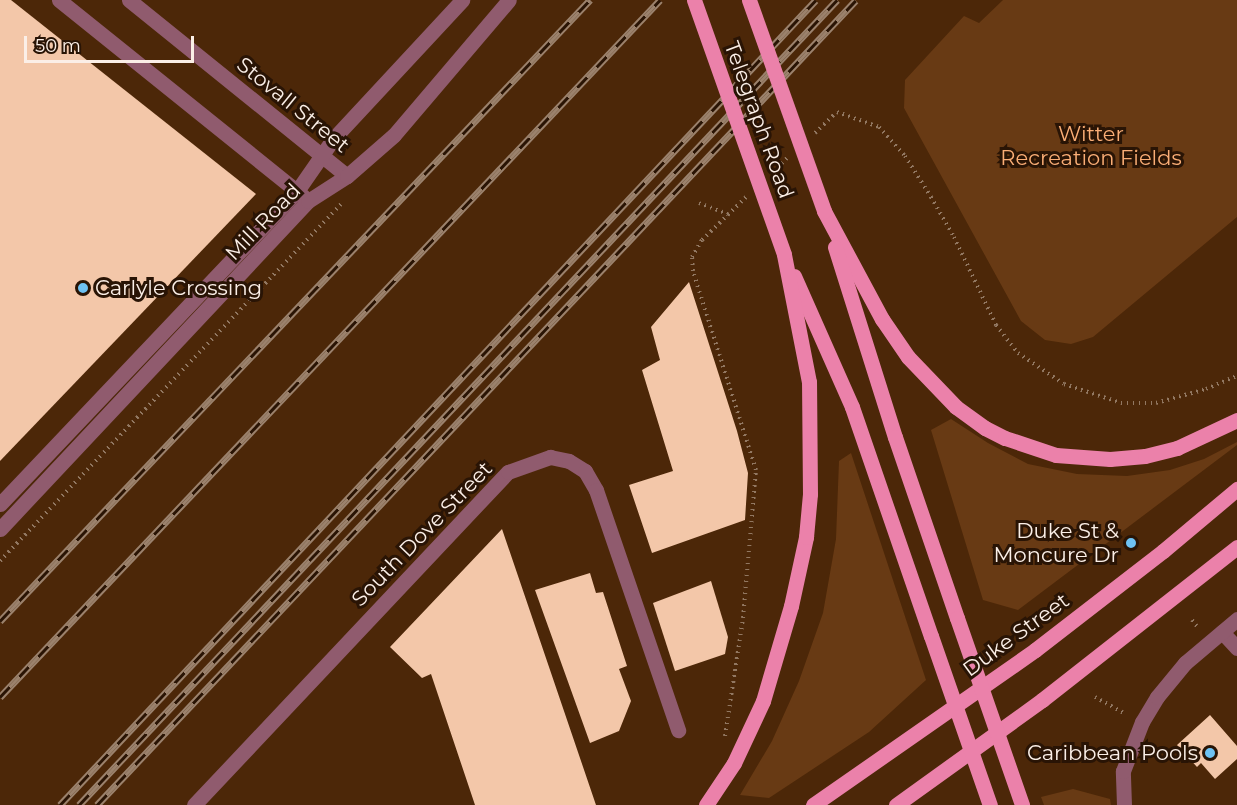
<!DOCTYPE html>
<style>
body{margin:0}
#map{position:relative;width:1237px;height:805px;overflow:hidden;background:#4c2708;font-family:Montserrat,sans-serif}
div>[style]{position:absolute}
.green>*{inset:0;background:#683a14}
.building>*{inset:0;background:#f3c7a9}
.path>*{height:4px;margin-top:-2px;transform-origin:0;background:repeating-linear-gradient(90deg,#927862 0 1.5px,transparent 0 6px)}
.minor>*{height:15px;margin:-7.5px;padding:0 7.5px;transform-origin:7.5px;border-radius:7.5px;background:#905b6e}
.major>*{height:15px;margin:-7.5px;padding:0 7.5px;transform-origin:7.5px;border-radius:7.5px;background:#eb81aa}
.rail>*{height:7px;margin-top:-3.5px;transform-origin:0;background:repeating-linear-gradient(90deg,#291405 0 14px,#9b826d 0 28px);box-sizing:border-box;border-block:2px solid #9b826d}
.major-bridge>*{height:15px;margin:-7.5px;padding:0 7.5px;transform-origin:7.5px;border-radius:7.5px;background:#eb81aa}
.dots>*{width:16px;height:16px;translate:-50% -50%;box-sizing:border-box;border:3px solid #291405;border-radius:50%}
span{translate:-50% -50%;white-space:nowrap;text-align:center;line-height:1.15;-webkit-text-stroke:6px #291405;paint-order:stroke}
.street-label{font-size:21px;color:#fbefe7}
.park-label{font-size:21px;color:#fbae76}
.poi-label{font-size:21px;color:#fbefe7}
.left{translate:0 -50%;text-align:left}
.right{translate:-100% -50%;text-align:right}
.scale{position:absolute;left:24px;top:36px;width:170px;height:27px;box-sizing:border-box;border:3px solid #fbefe7;border-top:0;padding-left:8px;font-size:18px;line-height:21px;white-space:nowrap;color:#fbefe7;-webkit-text-stroke:4px #291405;paint-order:stroke}
</style>
<div id="map">
<div class="green">
<div style="clip-path:polygon(1003px 0,1237px 0,1237px 217px,1093px 337px,1071px 344px,1045px 340px,1021px 321px,904px 108px,905px 80px,964px 16px,979px 23px)"></div>
<div style="clip-path:polygon(951px 419px,988px 443px,1028px 464px,1077px 474px,1127px 476px,1170px 470px,1204px 459px,1237px 442px,1237px 445px,1018px 610px,983px 600px,931px 430px)"></div>
<div style="clip-path:polygon(851px 453px,926px 680px,869px 732px,769px 798px,740px 795px,772px 741px,799px 681px,823px 613px,836px 539px,839px 461px)"></div>
<div style="clip-path:polygon(1073px 789px,1110px 799px,1111px 805px,1044px 805px,1041px 797px)"></div>
</div>
<div class="building">
<div style="clip-path:polygon(0 0,11px 0,256px 194px,0 461px)"></div>
<div style="clip-path:polygon(689px 282px,737px 431px,748px 473px,745px 520px,652px 553px,629px 485px,673px 471px,642px 370px,660px 360px,651px 327px)"></div>
<div style="clip-path:polygon(502px 529px,596px 805px,475px 805px,431px 674px,422px 678px,390px 647px)"></div>
<div style="clip-path:polygon(590px 573px,596px 593px,603px 592px,627px 666px,619px 669px,631px 701px,619px 731px,590px 743px,535px 590px)"></div>
<div style="clip-path:polygon(711px 581px,728px 637px,725px 654px,675px 671px,653px 603px)"></div>
<div style="clip-path:polygon(1210px 715px,1237px 746px,1237px 759px,1215px 779px,1201px 763px,1197px 767px,1177px 745px)"></div>
</div>
<div class="path">
<div style="left:815px;top:133px;width:30px;rotate:-44deg"></div>
<div style="left:837px;top:112px;width:45px;rotate:19.7deg"></div>
<div style="left:879px;top:127px;width:39px;rotate:48deg"></div>
<div style="left:905px;top:156px;width:49px;rotate:57.6deg"></div>
<div style="left:931px;top:197px;width:46px;rotate:60.1deg"></div>
<div style="left:954px;top:237px;width:98px;rotate:64.5deg"></div>
<div style="left:996px;top:325px;width:36px;rotate:52deg"></div>
<div style="left:1018px;top:353px;width:55px;rotate:34deg"></div>
<div style="left:1064px;top:384px;width:60px;rotate:18.4deg"></div>
<div style="left:1121px;top:403px;width:35px"></div>
<div style="left:1156px;top:403px;width:52px;rotate:-15.6deg"></div>
<div style="left:1206px;top:389px;width:34px;rotate:-23deg"></div>
<div style="left:773px;top:172px;width:20px;rotate:-45deg"></div>
<div style="left:699px;top:203px;width:31px;rotate:21deg"></div>
<div style="left:0;top:561px;width:497px;rotate:-46.3deg"></div>
<div style="left:1192px;top:620px;width:11px;rotate:52deg"></div>
<div style="left:1095px;top:697px;width:35px;rotate:29deg"></div>
<div style="left:725px;top:736px;width:119px;rotate:-81.3deg"></div>
<div style="left:743px;top:618px;width:149px;rotate:-85deg"></div>
<div style="left:756px;top:470px;width:209px;rotate:-107.6deg"></div>
<div style="left:693px;top:271px;width:14px;rotate:-94deg"></div>
<div style="left:692px;top:257px;width:20px;rotate:-60deg"></div>
<div style="left:702px;top:240px;width:62px;rotate:-44.3deg"></div>
</div>
<div class="minor">
<div style="left:59px;top:0;width:314px;rotate:38.8deg"></div>
<div style="left:129px;top:0;width:280px;rotate:38.9deg"></div>
<div style="left:0;top:504px;width:431px;rotate:-46.5deg"></div>
<div style="left:297px;top:191px;width:63px;rotate:-55.3deg"></div>
<div style="left:333px;top:139px;width:190px;rotate:-47.1deg"></div>
<div style="left:0;top:529px;width:450px;rotate:-46.8deg"></div>
<div style="left:308px;top:201px;width:46px;rotate:-32.7deg"></div>
<div style="left:347px;top:176px;width:62px;rotate:-41.1deg"></div>
<div style="left:394px;top:135px;width:177px;rotate:-49.6deg"></div>
<div style="left:1222px;top:632px;width:22px;rotate:47deg"></div>
<div style="left:194px;top:805px;width:458px;rotate:-46.7deg"></div>
<div style="left:508px;top:472px;width:45px;rotate:-19.7deg"></div>
<div style="left:550px;top:457px;width:19px;rotate:12deg"></div>
<div style="left:569px;top:461px;width:19px;rotate:32deg"></div>
<div style="left:585px;top:471px;width:22px;rotate:60deg"></div>
<div style="left:596px;top:490px;width:254px;rotate:71.1deg"></div>
<div style="left:1124px;top:805px;width:34px;rotate:-92deg"></div>
<div style="left:1123px;top:771px;width:53px;rotate:-68.8deg"></div>
<div style="left:1142px;top:722px;width:29px;rotate:-59deg"></div>
<div style="left:1157px;top:697px;width:44px;rotate:-50.5deg"></div>
<div style="left:1185px;top:663px;width:68px;rotate:-40.2deg"></div>
</div>
<div class="major">
<div style="left:824px;top:211px;width:123px;rotate:61.8deg"></div>
<div style="left:882px;top:319px;width:46px;rotate:55.6deg"></div>
<div style="left:908px;top:357px;width:69px;rotate:46.2deg"></div>
<div style="left:956px;top:407px;width:36px;rotate:36deg"></div>
<div style="left:985px;top:428px;width:22px;rotate:27deg"></div>
<div style="left:1005px;top:438px;width:54px;rotate:18.4deg"></div>
<div style="left:1056px;top:455px;width:54px;rotate:4.2deg"></div>
<div style="left:1110px;top:459px;width:35px;rotate:-5deg"></div>
<div style="left:1145px;top:456px;width:33px;rotate:-14deg"></div>
<div style="left:1177px;top:448px;width:66px;rotate:-25deg"></div>
<div style="left:835px;top:247px;width:199px;rotate:72.5deg"></div>
<div style="left:895px;top:437px;width:191px;rotate:71.1deg"></div>
<div style="left:794px;top:276px;width:143px;rotate:66.1deg"></div>
<div style="left:852px;top:407px;width:242px;rotate:71deg"></div>
<div style="left:706px;top:805px;width:50px;rotate:-56.3deg"></div>
<div style="left:734px;top:763px;width:68px;rotate:-64.9deg"></div>
<div style="left:763px;top:701px;width:99px;rotate:-73.6deg"></div>
<div style="left:791px;top:606px;width:71px;rotate:-77.7deg"></div>
<div style="left:806px;top:537px;width:43px;rotate:-84.7deg"></div>
<div style="left:810px;top:494px;width:112px;rotate:-90.5deg"></div>
<div style="left:809px;top:382px;width:130px;rotate:-101.1deg"></div>
<div style="left:813px;top:805px;width:271px;rotate:-34.9deg"></div>
<div style="left:1035px;top:650px;width:162px;rotate:-37.7deg"></div>
<div style="left:1163px;top:551px;width:97px;rotate:-40deg"></div>
<div style="left:896px;top:805px;width:180px;rotate:-35.7deg"></div>
<div style="left:1042px;top:700px;width:248px;rotate:-38.1deg"></div>
</div>
<div class="rail">
<div style="left:0;top:621px;width:857px;rotate:-46.47deg"></div>
<div style="left:0;top:697px;width:960px;rotate:-46.56deg"></div>
<div style="left:60px;top:805px;width:1104px;rotate:-46.8deg"></div>
<div style="left:79px;top:805px;width:1106px;rotate:-46.72deg"></div>
<div style="left:97px;top:805px;width:1106px;rotate:-46.68deg"></div>
</div>
<div class="major-bridge">
<div style="left:694px;top:0;width:269px;rotate:70.5deg"></div>
<div style="left:749px;top:0;width:224px;rotate:70.4deg"></div>
<div style="left:957px;top:618px;width:198px;rotate:70.8deg"></div>
<div style="left:931px;top:636px;width:179px;rotate:70.8deg"></div>
</div>
<div class="dots">
<div style="left:83px;top:288px;background:#6ec2f3"></div>
<div style="left:1131px;top:543px;background:#6ec2f3"></div>
<div style="left:1210px;top:753px;background:#6ec2f3"></div>
</div>
<div class="street-label">
<span style="left:293px;top:105px;rotate:39deg">Stovall Street</span>
<span style="left:759px;top:120px;rotate:70deg">Telegraph Road</span>
<span style="left:263px;top:222px;rotate:-46deg">Mill Road</span>
<span style="left:422px;top:534px;rotate:-46deg">South Dove Street</span>
<span style="left:1016px;top:635px;rotate:-36deg">Duke Street</span>
</div>
<div class="park-label">
<span style="left:1091px;top:146px">Witter<br>Recreation Fields</span>
</div>
<div class="poi-label">
<span class="left" style="left:95px;top:288px">Carlyle Crossing</span>
<span class="right" style="left:1119px;top:543px">Duke St &amp;<br>Moncure Dr</span>
<span class="right" style="left:1198px;top:753px">Caribbean Pools</span>
</div>
<div class="scale">50 m</div>
</div>
